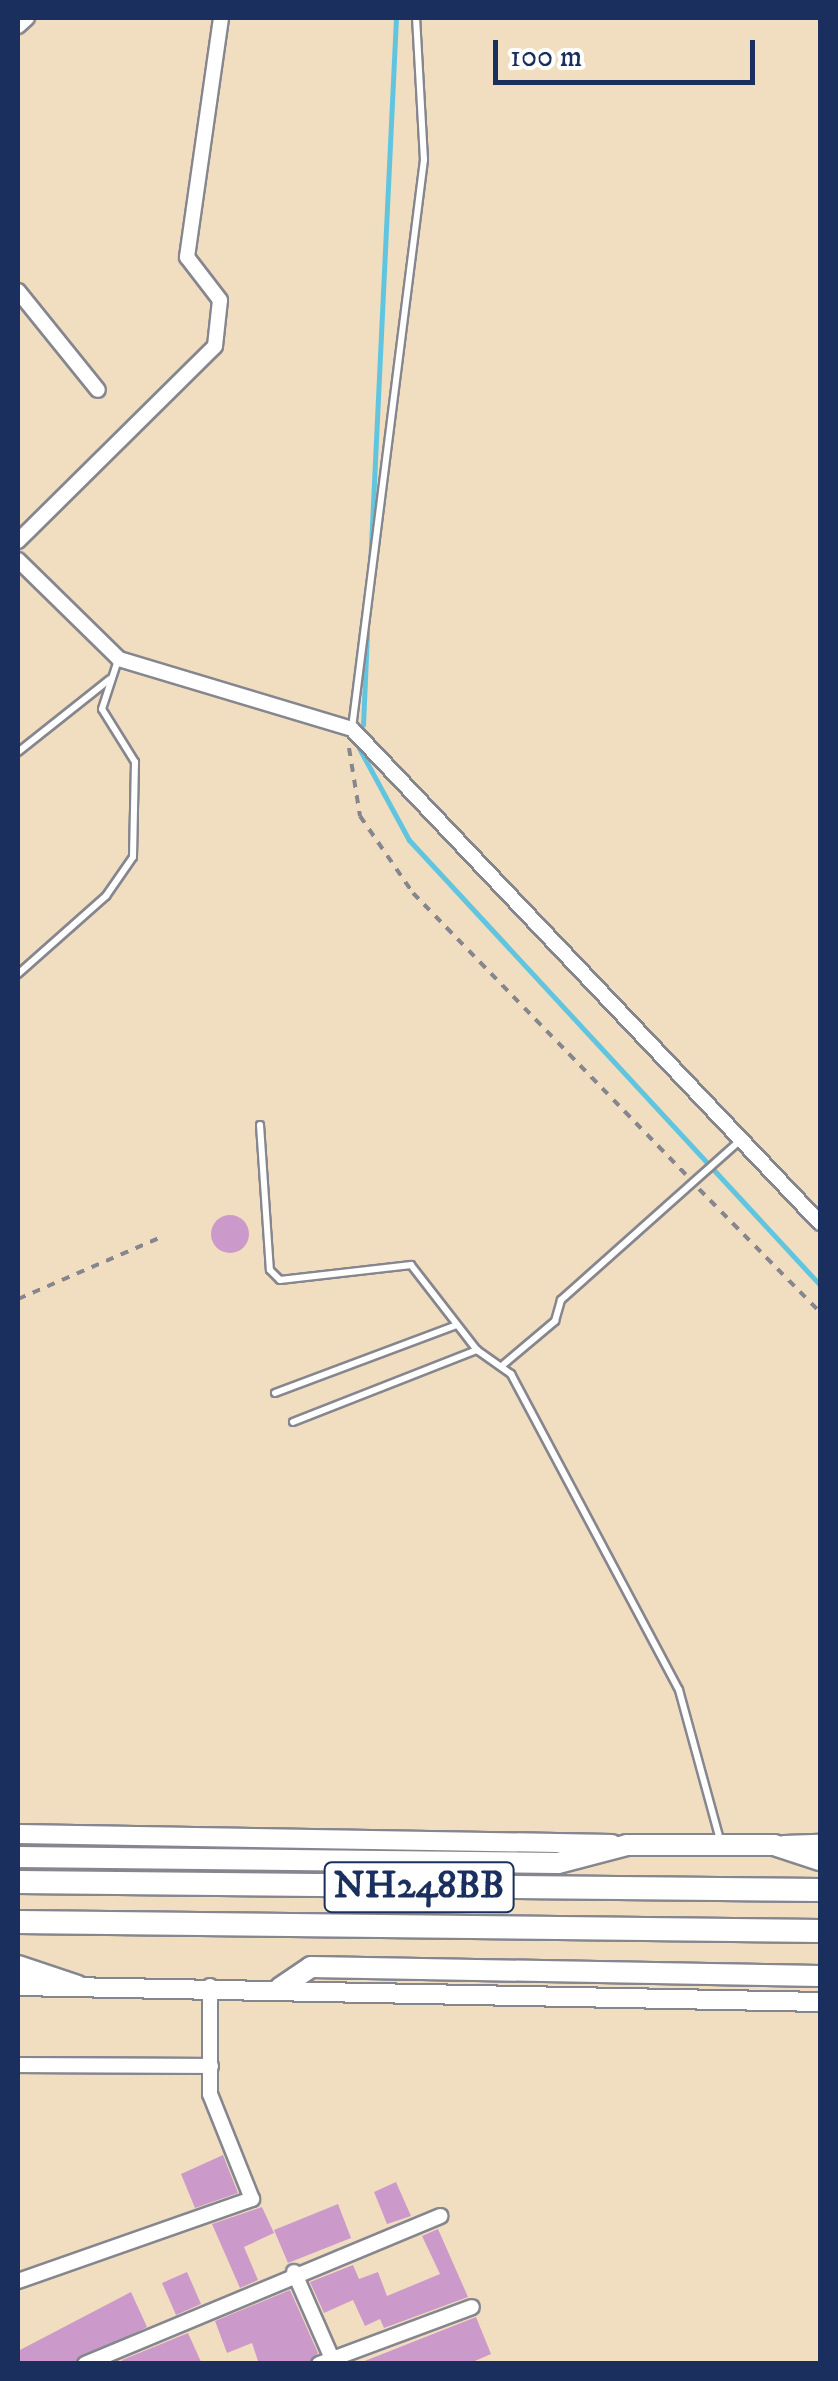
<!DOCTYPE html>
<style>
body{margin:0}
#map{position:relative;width:838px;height:2381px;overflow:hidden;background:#f1dec0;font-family:"IM FELL DW Pica",serif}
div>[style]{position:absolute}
.stream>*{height:5px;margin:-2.5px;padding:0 2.5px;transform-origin:2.5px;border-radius:2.5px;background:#62c5e0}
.building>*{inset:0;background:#cc9aca}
.round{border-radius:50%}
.path>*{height:4px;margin-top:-2px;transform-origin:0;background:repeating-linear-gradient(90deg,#86868f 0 8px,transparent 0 16px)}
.roads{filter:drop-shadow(2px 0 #86868f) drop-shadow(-2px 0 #86868f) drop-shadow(0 2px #86868f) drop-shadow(0 -2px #86868f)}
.service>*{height:6px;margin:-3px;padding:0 3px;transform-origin:3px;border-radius:3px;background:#fff}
.minor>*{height:14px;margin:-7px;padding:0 7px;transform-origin:7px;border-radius:7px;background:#fff}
.tertiary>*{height:18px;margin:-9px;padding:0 9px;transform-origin:9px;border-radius:9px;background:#fff}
.secondary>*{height:20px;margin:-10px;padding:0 10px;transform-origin:10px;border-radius:10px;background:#fff}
.trunk>*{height:22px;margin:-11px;padding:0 11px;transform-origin:11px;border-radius:11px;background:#fff}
span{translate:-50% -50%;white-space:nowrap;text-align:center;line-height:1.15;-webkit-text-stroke:9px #fff;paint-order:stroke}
.shield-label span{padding:2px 8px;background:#fff;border:2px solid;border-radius:8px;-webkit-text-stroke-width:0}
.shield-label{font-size:38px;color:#1b2f5e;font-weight:700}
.frame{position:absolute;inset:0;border:20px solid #1b2f5e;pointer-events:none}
.scale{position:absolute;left:493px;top:40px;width:262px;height:45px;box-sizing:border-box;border:5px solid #1b2f5e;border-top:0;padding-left:12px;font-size:30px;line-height:35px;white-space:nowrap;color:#1b2f5e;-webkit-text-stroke:8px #fff;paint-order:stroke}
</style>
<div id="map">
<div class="stream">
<div style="left:370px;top:567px;width:550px;rotate:-87.29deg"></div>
<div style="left:363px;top:725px;width:92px;rotate:-87.5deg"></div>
<div style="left:359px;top:748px;width:105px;rotate:61.5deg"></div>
<div style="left:409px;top:840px;width:606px;rotate:47.27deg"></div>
</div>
<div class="building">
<div class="round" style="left:211px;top:1215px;width:38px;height:38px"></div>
<div style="clip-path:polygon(223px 2155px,238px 2193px,195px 2208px,181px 2174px)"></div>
<div style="clip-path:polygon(396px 2182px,411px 2216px,387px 2224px,374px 2192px)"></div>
<div style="clip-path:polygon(338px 2204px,351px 2238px,288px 2263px,274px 2230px)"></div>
<div style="clip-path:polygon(262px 2207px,274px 2233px,244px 2247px,258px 2280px,240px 2288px,212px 2224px)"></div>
<div style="clip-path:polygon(438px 2229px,468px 2297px,384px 2328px,380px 2319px,365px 2326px,353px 2300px,324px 2313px,310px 2282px,353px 2265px,359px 2279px,378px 2272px,387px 2296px,440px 2274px,422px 2236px)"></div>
<div style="clip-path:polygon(187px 2272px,201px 2304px,176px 2315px,162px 2283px)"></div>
<div style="clip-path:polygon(290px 2290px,318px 2353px,309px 2364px,259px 2364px,252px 2343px,227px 2353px,215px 2321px)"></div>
<div style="clip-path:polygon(131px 2292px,147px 2327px,74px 2364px,18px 2364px,18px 2351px)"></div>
<div style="clip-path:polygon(476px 2317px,491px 2354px,468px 2364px,357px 2364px)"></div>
<div style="clip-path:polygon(188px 2333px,202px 2364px,124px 2364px,122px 2360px)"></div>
</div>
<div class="path">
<div style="left:349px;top:748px;width:69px;rotate:80.8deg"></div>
<div style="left:360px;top:816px;width:93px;rotate:55.5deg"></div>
<div style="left:413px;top:893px;width:392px;rotate:45.9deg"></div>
<div style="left:699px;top:1189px;width:173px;rotate:45.5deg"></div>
<div style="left:18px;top:1299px;width:154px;rotate:-23.4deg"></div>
</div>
<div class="roads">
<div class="service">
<div style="left:352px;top:728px;width:573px;rotate:-82.78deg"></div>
<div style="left:424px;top:160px;width:142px;rotate:-93.2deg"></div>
<div style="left:18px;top:752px;width:117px;rotate:-38.4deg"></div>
<div style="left:18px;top:974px;width:118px;rotate:-41.6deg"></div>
<div style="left:106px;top:896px;width:47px;rotate:-55.3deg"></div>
<div style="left:133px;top:857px;width:95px;rotate:-88.8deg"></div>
<div style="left:135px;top:762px;width:62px;rotate:-121.9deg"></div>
<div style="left:102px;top:709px;width:52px;rotate:-71.9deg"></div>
<div style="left:260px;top:1125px;width:145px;rotate:86.1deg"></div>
<div style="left:270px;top:1270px;width:14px;rotate:45deg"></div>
<div style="left:280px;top:1280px;width:132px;rotate:-6.5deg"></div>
<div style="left:411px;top:1265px;width:108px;rotate:52.2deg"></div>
<div style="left:477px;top:1350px;width:42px;rotate:35.2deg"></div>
<div style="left:511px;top:1374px;width:358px;rotate:62deg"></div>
<div style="left:679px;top:1690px;width:156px;rotate:74.7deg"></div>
<div style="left:504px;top:1364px;width:67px;rotate:-40.1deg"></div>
<div style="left:555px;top:1321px;width:22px;rotate:-74deg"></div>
<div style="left:561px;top:1300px;width:242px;rotate:-41.7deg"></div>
<div style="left:275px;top:1393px;width:194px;rotate:-20.5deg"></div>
<div style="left:293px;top:1422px;width:198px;rotate:-21.4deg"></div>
</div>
<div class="minor">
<div style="left:18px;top:26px;width:12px;rotate:-42deg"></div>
<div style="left:18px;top:291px;width:127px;rotate:51.1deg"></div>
<div style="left:18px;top:541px;width:277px;rotate:-44.7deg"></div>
<div style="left:215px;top:346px;width:46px;rotate:-83.8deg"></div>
<div style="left:220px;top:300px;width:54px;rotate:-127.5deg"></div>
<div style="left:187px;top:257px;width:241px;rotate:-81.9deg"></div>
<div style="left:18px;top:560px;width:141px;rotate:44.4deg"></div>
<div style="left:119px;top:659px;width:243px;rotate:16.7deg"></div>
<div style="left:352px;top:729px;width:680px;rotate:46.55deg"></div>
<div style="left:18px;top:2065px;width:193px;rotate:0.3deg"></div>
<div style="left:294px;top:2272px;width:99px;rotate:66.3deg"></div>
<div style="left:18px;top:2281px;width:248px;rotate:-19.3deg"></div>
<div style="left:252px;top:2199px;width:113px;rotate:-111.8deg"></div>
<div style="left:210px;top:2094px;width:108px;rotate:-90deg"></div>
<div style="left:85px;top:2364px;width:385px;rotate:-22.6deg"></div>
<div style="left:319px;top:2364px;width:163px;rotate:-20.4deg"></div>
</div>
<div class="tertiary">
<div style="left:18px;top:1834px;width:594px;rotate:0.96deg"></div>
<div style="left:784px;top:1845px;width:36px;rotate:-2deg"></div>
<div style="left:18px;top:1986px;width:802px;rotate:1.14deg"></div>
</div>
<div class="secondary">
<div style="left:18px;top:1857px;width:540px;rotate:0.64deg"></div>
<div style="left:558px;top:1863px;width:71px;rotate:-14.6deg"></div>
<div style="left:627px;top:1845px;width:147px"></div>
<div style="left:774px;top:1845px;width:48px;rotate:18.1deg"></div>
<div style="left:18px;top:1966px;width:63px;rotate:18.4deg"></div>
<div style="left:280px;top:1988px;width:37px;rotate:-34deg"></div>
<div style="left:311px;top:1967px;width:509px;rotate:1.01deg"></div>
</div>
<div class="trunk">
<div style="left:18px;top:1882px;width:802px;rotate:0.57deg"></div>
<div style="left:18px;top:1922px;width:802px;rotate:0.64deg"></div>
</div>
</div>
<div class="shield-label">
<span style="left:419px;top:1887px">NH248BB</span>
</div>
<div class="frame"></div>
<div class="scale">100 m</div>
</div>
